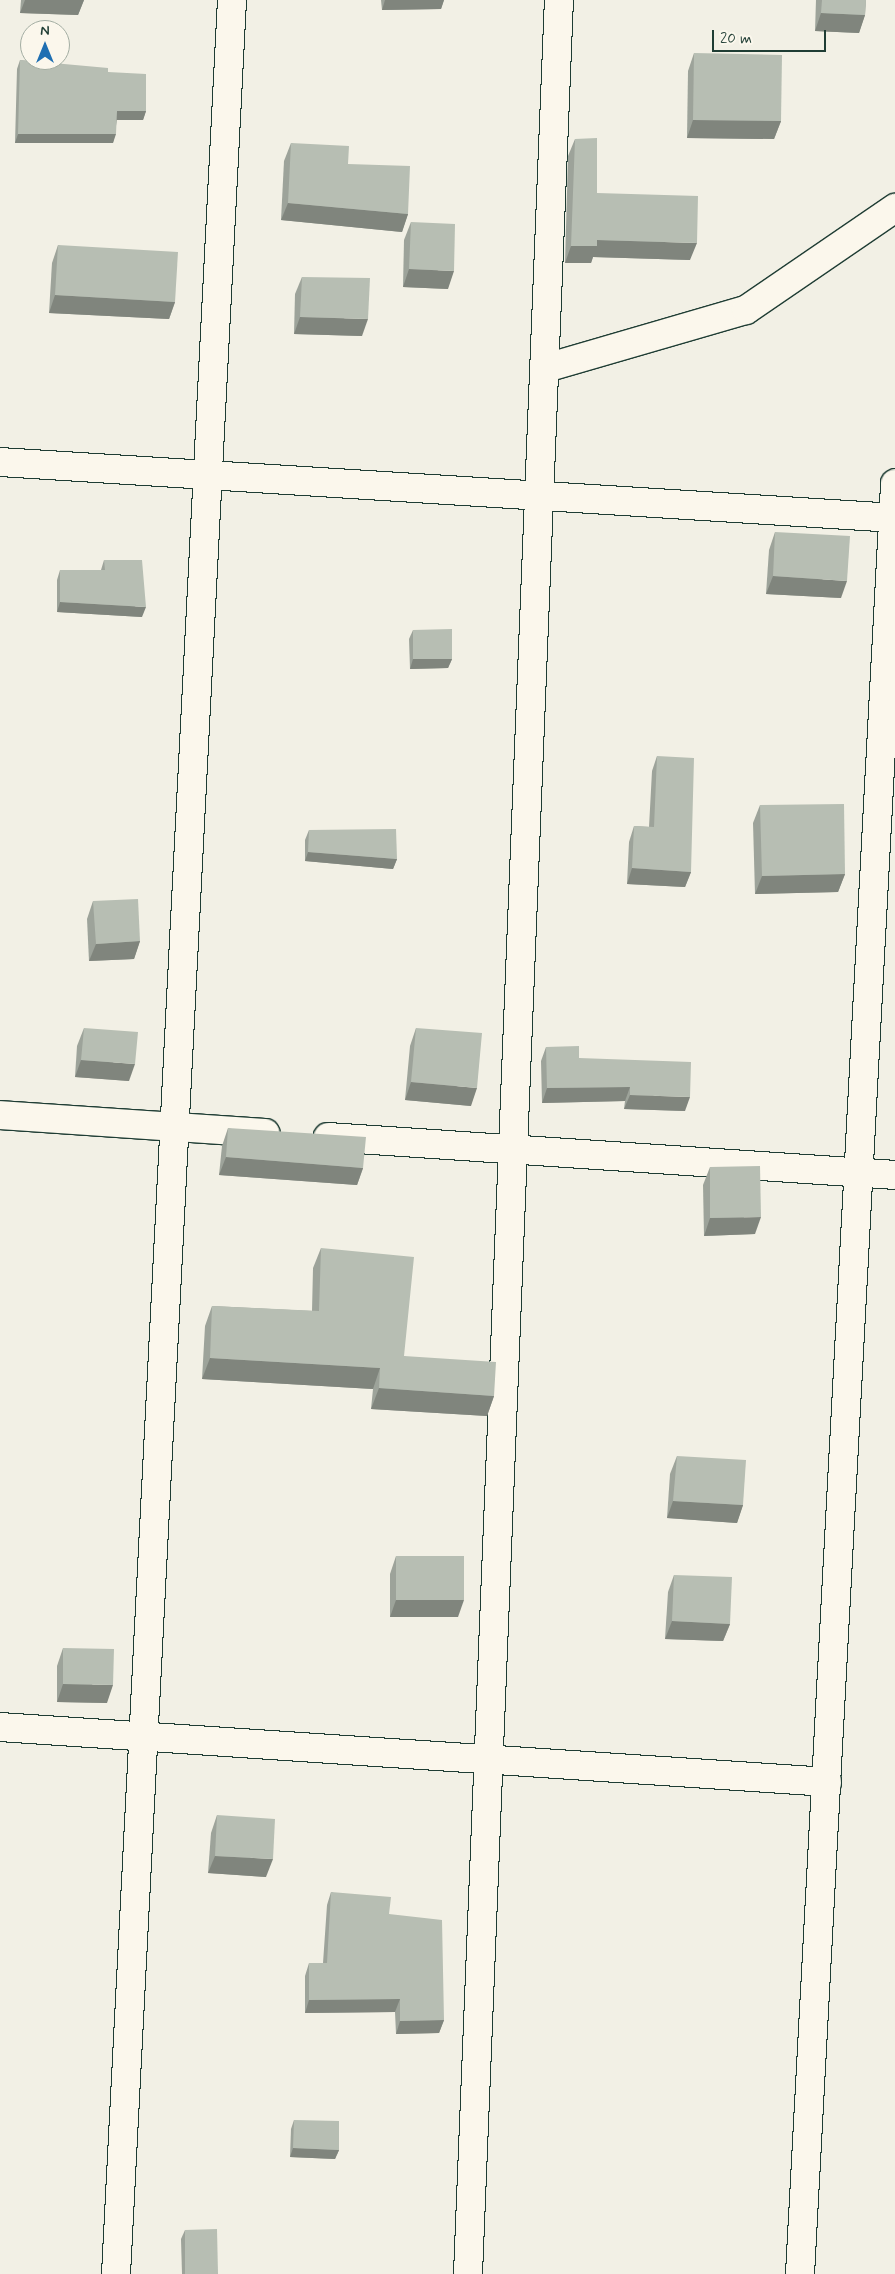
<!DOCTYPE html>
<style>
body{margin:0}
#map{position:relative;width:895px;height:2274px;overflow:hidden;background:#f2f0e5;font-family:Mynerve,sans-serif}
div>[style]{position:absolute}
.roads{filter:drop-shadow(1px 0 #1f3d34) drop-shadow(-1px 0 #1f3d34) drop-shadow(0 1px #1f3d34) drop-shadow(0 -1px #1f3d34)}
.minor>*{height:28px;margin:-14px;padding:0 14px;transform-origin:14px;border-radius:14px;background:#fbf7ec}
.wall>*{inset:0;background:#9da39a}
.shaded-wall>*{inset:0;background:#80857d}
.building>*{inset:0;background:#b7beb3}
span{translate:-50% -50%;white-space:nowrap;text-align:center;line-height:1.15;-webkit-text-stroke:4px #fbf7ec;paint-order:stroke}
.north{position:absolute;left:20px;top:20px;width:50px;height:50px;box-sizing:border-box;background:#fbf7ec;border:1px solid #a3ada2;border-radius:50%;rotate:0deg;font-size:14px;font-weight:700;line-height:20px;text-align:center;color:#1f3d34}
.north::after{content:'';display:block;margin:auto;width:18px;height:22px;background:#1f6fb2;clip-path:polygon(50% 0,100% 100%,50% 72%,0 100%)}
.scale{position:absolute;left:712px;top:30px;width:114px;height:22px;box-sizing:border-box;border:2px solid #1f3d34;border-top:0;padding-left:6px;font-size:15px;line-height:18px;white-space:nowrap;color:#1f3d34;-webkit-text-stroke:4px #fbf7ec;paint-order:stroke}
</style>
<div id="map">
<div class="roads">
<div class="minor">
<div style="left:546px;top:368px;width:208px;rotate:-16.2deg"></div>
<div style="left:746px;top:310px;width:181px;rotate:-34.4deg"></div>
<div style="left:0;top:462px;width:897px;rotate:3.58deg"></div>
<div style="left:0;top:1115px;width:266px;rotate:3.9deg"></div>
<div style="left:328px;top:1137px;width:568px;rotate:3.83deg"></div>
<div style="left:0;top:1727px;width:829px;rotate:3.8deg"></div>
<div style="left:116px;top:2274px;width:2277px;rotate:-87.08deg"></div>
<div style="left:468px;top:2274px;width:2276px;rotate:-87.71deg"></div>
<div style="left:800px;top:2274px;width:1793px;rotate:-86.96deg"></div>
</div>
</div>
<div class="wall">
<div style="clip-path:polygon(21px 0,84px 0,78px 15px,20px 13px)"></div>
<div style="clip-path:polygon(381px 0,444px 0,441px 9px,382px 10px)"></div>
<div style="clip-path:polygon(816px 0,866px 0,865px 15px,859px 33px,815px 31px)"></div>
<div style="clip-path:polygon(694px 53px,781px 121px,774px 139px,687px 138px,688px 71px)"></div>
<div style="clip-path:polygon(20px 60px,108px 72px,146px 111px,143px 120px,117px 120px,113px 143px,15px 143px,17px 69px)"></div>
<div style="clip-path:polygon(575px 139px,597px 193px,690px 260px,593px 257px,591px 263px,565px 263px,568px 156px)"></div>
<div style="clip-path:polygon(291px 143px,348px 164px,408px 214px,402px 232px,281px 220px,284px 161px)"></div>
<div style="clip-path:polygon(411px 222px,448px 289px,403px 287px,404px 240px)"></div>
<div style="clip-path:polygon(58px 245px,175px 302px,169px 319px,49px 313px,52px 263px)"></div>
<div style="clip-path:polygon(302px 277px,362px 336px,294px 334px,295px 294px)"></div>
<div style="clip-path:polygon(775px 532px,841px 598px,766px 594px,769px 550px)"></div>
<div style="clip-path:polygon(104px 560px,142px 617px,57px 612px,57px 580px,60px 570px,101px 570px)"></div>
<div style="clip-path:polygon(413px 630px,452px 659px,448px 668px,410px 669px,409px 639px)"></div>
<div style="clip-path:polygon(657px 756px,691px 872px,685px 887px,627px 884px,629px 842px,634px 826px,649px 827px,652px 771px)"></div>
<div style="clip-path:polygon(760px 805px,845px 874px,838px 892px,755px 894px,753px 823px)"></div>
<div style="clip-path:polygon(309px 830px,397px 859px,393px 869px,305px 861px,305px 840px)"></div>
<div style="clip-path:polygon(93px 901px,140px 941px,134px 959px,89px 961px,87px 919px)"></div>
<div style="clip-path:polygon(84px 1028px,129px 1081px,75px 1077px,77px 1046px)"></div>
<div style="clip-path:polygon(416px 1028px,471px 1106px,405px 1100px,410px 1046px)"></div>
<div style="clip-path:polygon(546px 1047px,579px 1058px,685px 1111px,624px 1109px,625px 1101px,542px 1103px,541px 1061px)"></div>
<div style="clip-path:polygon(228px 1128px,363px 1168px,357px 1185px,219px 1175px,222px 1146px)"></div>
<div style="clip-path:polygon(710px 1167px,755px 1234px,704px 1236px,703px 1185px)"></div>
<div style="clip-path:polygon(321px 1248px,404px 1356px,494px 1396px,487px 1416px,371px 1409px,373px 1389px,202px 1379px,205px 1326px,212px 1306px,312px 1311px,313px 1268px)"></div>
<div style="clip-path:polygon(677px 1456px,743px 1505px,737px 1523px,667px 1518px,670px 1474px)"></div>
<div style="clip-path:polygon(396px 1556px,458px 1617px,390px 1617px,390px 1574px)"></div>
<div style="clip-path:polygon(674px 1575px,730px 1624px,723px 1641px,665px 1639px,668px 1592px)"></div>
<div style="clip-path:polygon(63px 1648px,107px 1703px,57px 1702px,57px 1666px)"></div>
<div style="clip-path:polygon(217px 1815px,266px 1877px,208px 1873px,211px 1833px)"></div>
<div style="clip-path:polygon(331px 1892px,389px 1914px,444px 2020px,439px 2033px,396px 2034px,395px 2012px,305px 2013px,305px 1976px,309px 1963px,323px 1963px,327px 1905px)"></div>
<div style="clip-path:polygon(294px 2120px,339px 2150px,335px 2159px,290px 2157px,291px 2129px)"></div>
<div style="clip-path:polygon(185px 2230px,218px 2274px,182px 2274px,181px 2239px)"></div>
</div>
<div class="shaded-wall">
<div style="clip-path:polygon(25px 0,84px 0,78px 15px,20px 13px)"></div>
<div style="clip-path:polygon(385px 0,444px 0,441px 9px,382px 10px)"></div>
<div style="clip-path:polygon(821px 13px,865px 15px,859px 33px,815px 31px)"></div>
<div style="clip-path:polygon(117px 111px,146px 111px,143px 120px,114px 120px)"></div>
<div style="clip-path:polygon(693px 120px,781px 121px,774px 139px,687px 138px)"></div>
<div style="clip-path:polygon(18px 134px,116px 134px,113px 143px,15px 143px)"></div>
<div style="clip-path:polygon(288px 203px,408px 214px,402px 232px,281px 220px)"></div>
<div style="clip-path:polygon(597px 240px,697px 243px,690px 260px,593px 257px,591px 263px,565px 263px,571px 246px)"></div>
<div style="clip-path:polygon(409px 269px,454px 271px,448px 289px,403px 287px)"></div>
<div style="clip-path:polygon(55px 295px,175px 302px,169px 319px,49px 313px)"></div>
<div style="clip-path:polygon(300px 317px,368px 319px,362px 336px,294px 334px)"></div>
<div style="clip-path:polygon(773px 576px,847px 581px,841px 598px,766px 594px)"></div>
<div style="clip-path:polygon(60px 602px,146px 607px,142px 617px,57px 612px)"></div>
<div style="clip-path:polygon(413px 659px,452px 659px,448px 668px,410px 669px)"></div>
<div style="clip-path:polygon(308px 852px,397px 859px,393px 869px,305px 861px)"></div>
<div style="clip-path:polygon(632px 868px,691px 872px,685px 887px,627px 884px)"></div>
<div style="clip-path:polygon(845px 874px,838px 892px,755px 894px,762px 876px)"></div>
<div style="clip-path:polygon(140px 941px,134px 959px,89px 961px,96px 944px)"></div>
<div style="clip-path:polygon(81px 1060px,135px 1064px,129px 1081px,75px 1077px)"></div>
<div style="clip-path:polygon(411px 1082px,477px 1088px,471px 1106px,405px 1100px)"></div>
<div style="clip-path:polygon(630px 1087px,625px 1101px,542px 1103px,547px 1088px)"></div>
<div style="clip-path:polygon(630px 1095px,690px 1097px,685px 1111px,624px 1109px)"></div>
<div style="clip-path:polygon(226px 1157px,363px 1168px,357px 1185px,219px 1175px)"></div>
<div style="clip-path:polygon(761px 1217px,755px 1234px,704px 1236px,710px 1218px)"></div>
<div style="clip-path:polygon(210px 1358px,380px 1368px,373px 1389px,202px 1379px)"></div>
<div style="clip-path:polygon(379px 1388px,494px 1396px,487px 1416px,371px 1409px)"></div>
<div style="clip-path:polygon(673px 1501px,743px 1505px,737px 1523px,667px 1518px)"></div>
<div style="clip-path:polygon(396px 1600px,464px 1600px,458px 1617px,390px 1617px)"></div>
<div style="clip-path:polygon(672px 1621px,730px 1624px,723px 1641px,665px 1639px)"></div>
<div style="clip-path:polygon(63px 1684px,113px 1685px,107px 1703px,57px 1702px)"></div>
<div style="clip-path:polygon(215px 1856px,273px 1859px,266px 1877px,208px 1873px)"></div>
<div style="clip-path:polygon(400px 1999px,395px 2012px,305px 2013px,309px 2000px)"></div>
<div style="clip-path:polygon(444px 2020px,439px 2033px,396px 2034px,400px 2021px)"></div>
<div style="clip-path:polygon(293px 2148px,339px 2150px,335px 2159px,290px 2157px)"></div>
</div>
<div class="building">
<div style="clip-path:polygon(822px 0,866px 0,865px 15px,821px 13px)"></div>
<div style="clip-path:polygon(694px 53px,782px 55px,781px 121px,693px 120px)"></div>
<div style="clip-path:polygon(20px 60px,108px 68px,108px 72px,146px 74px,146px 111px,117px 111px,116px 134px,18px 134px)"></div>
<div style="clip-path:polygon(597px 138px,597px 193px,698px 196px,697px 243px,597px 240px,597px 246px,571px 246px,575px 139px)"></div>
<div style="clip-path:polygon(291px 143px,349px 146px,348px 164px,410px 166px,408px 214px,288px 203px)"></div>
<div style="clip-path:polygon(411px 222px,455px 224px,454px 271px,409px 269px)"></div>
<div style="clip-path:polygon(58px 245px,178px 252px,175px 302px,55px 295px)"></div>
<div style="clip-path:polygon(302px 277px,370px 278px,368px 319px,300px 317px)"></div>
<div style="clip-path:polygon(775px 532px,850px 536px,847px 581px,773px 576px)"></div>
<div style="clip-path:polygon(104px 560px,142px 560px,146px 607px,60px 602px,60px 570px,105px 570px)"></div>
<div style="clip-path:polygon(452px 629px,452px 659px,413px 659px,413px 630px)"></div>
<div style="clip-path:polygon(657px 756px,694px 758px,691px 872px,632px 868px,634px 826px,654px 827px)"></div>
<div style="clip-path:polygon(844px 804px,845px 874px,762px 876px,760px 805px)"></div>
<div style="clip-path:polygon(396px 829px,397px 859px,308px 852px,309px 830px)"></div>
<div style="clip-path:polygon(138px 899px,140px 941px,96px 944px,93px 901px)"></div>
<div style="clip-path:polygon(84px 1028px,138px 1032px,135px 1064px,81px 1060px)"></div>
<div style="clip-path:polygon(416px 1028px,482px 1033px,477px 1088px,411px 1082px)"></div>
<div style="clip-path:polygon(579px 1046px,579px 1058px,691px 1062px,690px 1097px,630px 1095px,630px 1087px,547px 1088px,546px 1047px)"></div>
<div style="clip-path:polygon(228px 1128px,366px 1137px,363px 1168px,226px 1157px)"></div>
<div style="clip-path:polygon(760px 1166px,761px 1217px,710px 1218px,710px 1167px)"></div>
<div style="clip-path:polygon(321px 1248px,414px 1257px,404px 1356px,496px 1362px,494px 1396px,379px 1388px,380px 1368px,210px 1358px,212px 1306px,319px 1311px)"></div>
<div style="clip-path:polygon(677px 1456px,746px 1460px,743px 1505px,673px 1501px)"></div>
<div style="clip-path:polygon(396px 1556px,464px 1556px,464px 1600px,396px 1600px)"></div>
<div style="clip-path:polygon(674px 1575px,732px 1577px,730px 1624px,672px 1621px)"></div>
<div style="clip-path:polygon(63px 1648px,114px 1649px,113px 1685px,63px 1684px)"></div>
<div style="clip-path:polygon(217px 1815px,275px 1819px,273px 1859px,215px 1856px)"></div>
<div style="clip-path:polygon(331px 1892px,391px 1897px,389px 1914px,442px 1920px,444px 2020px,400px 2021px,400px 1999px,309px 2000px,309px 1963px,327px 1963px)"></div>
<div style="clip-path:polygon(294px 2120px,339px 2121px,339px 2150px,293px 2148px)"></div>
<div style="clip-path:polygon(217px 2229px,218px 2274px,185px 2274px,185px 2230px)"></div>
</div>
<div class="north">N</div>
<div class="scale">20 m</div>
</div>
